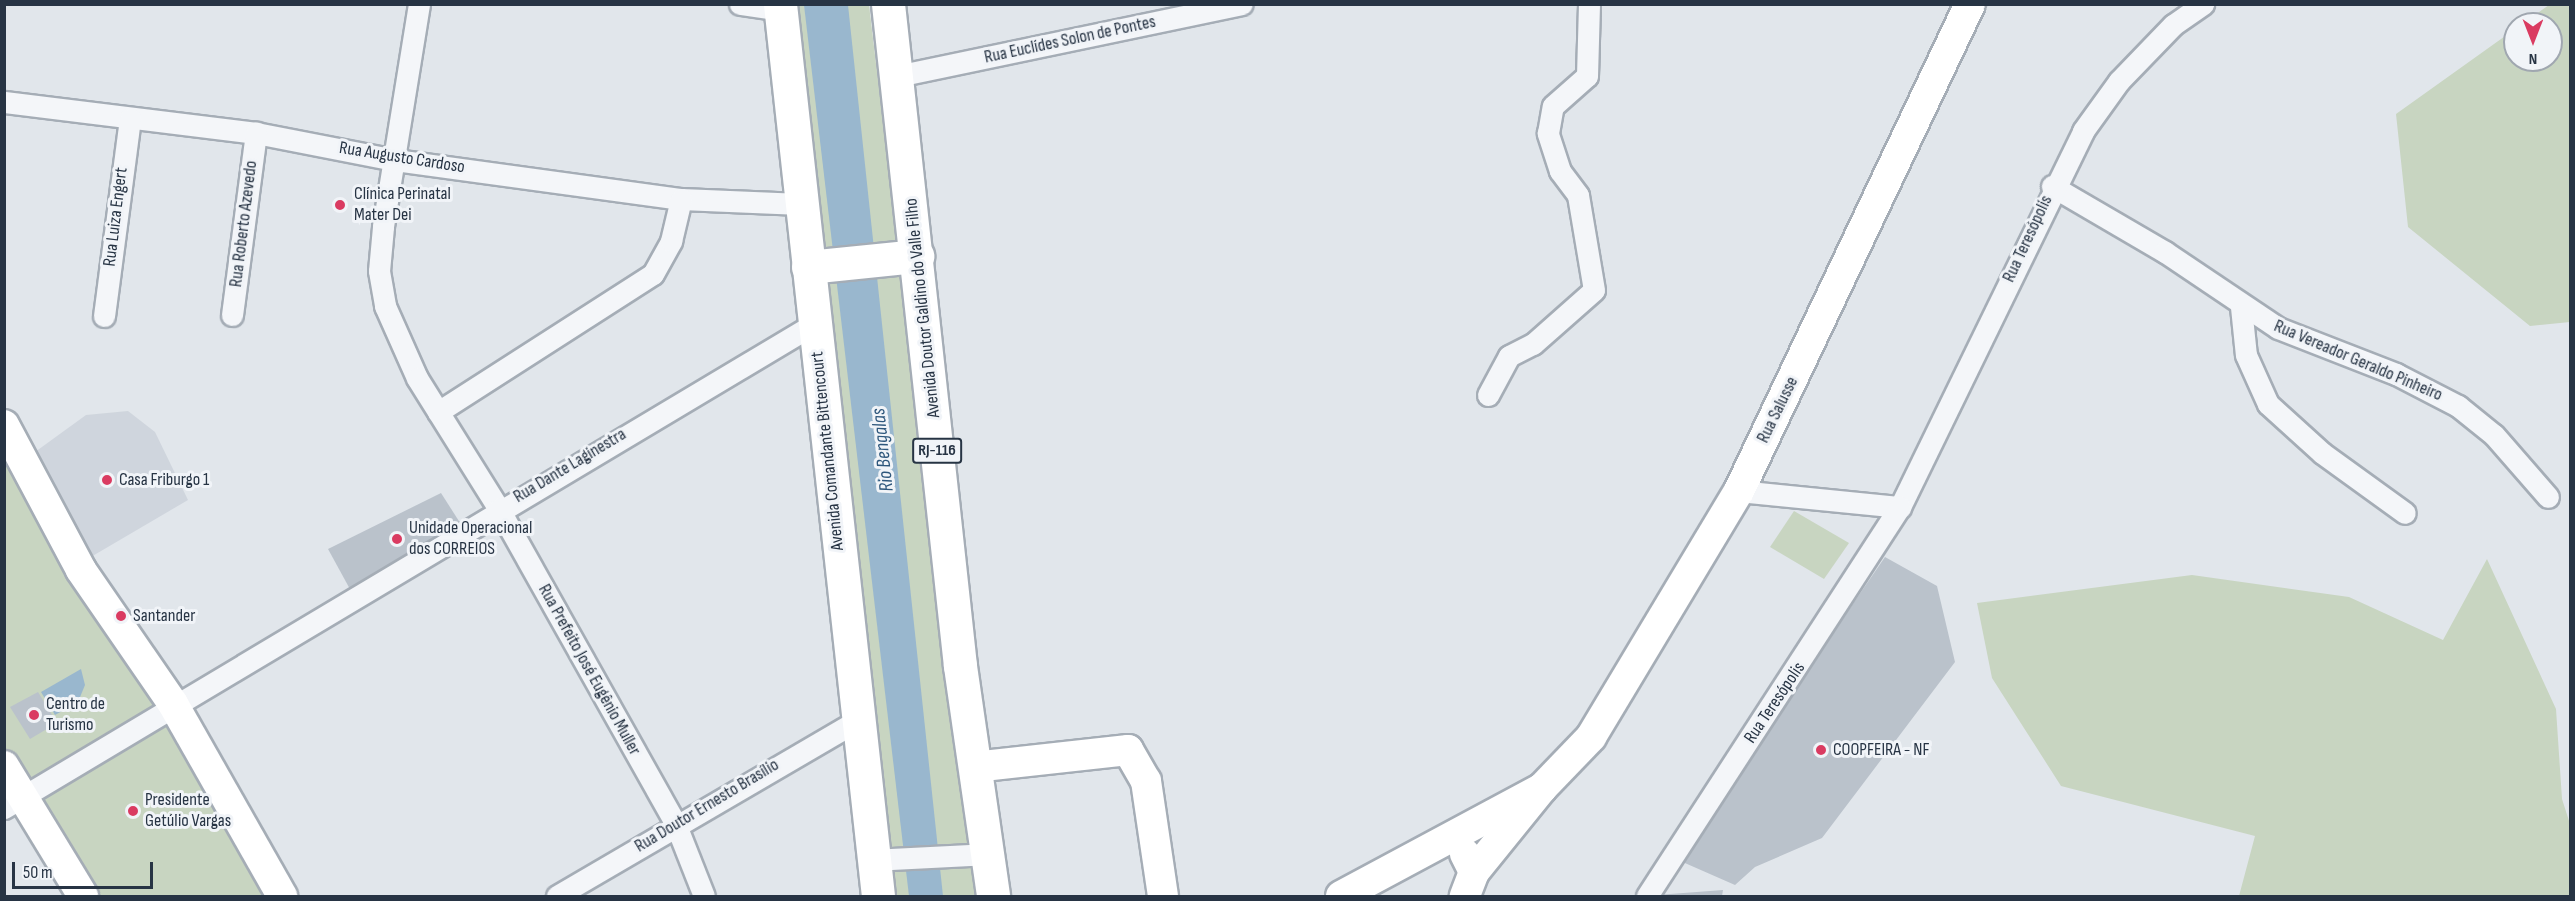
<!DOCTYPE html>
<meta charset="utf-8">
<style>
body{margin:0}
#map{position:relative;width:2575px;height:901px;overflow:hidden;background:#e1e6eb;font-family:"Sofia Sans Condensed",sans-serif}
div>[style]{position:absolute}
.built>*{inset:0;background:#cfd5dd}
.green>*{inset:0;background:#c8d5c1}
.water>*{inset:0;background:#99b7ce}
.building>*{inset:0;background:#bac2cb}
.roads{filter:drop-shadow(2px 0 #a5adb6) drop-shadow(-2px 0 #a5adb6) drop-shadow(0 2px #a5adb6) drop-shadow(0 -2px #a5adb6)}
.street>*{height:21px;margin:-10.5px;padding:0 10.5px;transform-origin:10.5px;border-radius:10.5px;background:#f4f6f9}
.secondary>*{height:30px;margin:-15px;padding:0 15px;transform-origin:15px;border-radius:15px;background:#fff}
.primary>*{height:33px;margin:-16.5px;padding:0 16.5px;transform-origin:16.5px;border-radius:16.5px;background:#fff}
.dots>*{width:16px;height:16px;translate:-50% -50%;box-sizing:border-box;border:3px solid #f1f4f8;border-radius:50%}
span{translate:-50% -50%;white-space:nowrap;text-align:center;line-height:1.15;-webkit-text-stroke:6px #f1f4f8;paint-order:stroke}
.shield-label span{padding:2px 4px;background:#f1f4f8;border:2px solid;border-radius:4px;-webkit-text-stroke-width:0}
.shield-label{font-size:16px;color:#273444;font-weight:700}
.street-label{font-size:18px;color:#273444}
.poi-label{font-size:18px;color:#273444}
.left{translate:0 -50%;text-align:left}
.water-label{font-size:20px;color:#2e577c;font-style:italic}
.frame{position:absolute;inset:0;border:6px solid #273444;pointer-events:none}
.north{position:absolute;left:2503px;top:12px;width:60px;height:60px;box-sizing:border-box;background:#f1f4f8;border:2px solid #a0a7b0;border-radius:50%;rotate:180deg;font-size:16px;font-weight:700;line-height:24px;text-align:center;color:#273444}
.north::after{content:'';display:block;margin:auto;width:21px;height:27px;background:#da3b61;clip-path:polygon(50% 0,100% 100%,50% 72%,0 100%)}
.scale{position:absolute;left:12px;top:862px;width:141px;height:27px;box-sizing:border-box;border:3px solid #273444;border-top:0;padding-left:8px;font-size:18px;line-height:21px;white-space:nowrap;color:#273444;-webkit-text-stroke:4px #f1f4f8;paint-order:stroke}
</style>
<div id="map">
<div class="built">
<div style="clip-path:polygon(128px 411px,155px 432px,188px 500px,84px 561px,24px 460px,86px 415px)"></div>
</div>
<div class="green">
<div style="clip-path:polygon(789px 5px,869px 5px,976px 896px,889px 896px)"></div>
<div style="clip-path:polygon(2549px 5px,2570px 5px,2570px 322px,2530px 326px,2408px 227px,2396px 114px,2515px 29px,2515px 60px,2551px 60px,2551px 24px,2522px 24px)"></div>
<div style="clip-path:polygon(4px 425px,282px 896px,83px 896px,5px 764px)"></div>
<div style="clip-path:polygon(1794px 511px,1849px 543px,1824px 579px,1770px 547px)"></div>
<div style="clip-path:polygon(2487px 559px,2556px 709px,2562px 799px,2570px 824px,2570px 896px,2239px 896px,2255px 836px,2061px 786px,1992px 678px,1977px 603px,2192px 575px,2349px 597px,2443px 640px)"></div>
</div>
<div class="water">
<div style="clip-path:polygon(804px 5px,848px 5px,943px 896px,909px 896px)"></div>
<div style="clip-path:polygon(81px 669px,85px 685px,78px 702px,55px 715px,41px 692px)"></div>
</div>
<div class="building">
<div style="clip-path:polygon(441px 493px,464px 529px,351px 591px,328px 549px)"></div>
<div style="clip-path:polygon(1885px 557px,1937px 586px,1955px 662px,1822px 838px,1755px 867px,1735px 885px,1678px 860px)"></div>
<div style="clip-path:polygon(38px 692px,57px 723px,30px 739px,10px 707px)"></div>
<div style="clip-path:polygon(1723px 890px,1722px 896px,1657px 896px,1657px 895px)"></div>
</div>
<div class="roads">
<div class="street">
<div style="left:419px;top:4px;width:226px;rotate:99.2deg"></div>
<div style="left:383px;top:227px;width:44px;rotate:95.2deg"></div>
<div style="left:379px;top:271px;width:36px;rotate:80deg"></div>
<div style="left:385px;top:306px;width:79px;rotate:66deg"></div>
<div style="left:417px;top:378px;width:155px;rotate:58deg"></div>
<div style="left:499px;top:509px;width:362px;rotate:60.7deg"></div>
<div style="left:676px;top:825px;width:76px;rotate:68.5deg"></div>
<div style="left:740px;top:4px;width:41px;rotate:8.3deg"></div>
<div style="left:897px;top:76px;width:352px;rotate:-11.8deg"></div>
<div style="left:4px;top:102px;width:254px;rotate:7deg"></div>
<div style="left:256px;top:133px;width:142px;rotate:11deg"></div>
<div style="left:395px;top:160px;width:289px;rotate:7.8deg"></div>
<div style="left:681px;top:199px;width:120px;rotate:2.4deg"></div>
<div style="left:2052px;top:186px;width:131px;rotate:30.3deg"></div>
<div style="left:2165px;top:252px;width:136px;rotate:33.9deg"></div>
<div style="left:2278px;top:328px;width:127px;rotate:21.3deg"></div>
<div style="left:2396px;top:374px;width:70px;rotate:27.3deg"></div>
<div style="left:2458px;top:406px;width:46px;rotate:38.9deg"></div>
<div style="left:2494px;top:435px;width:82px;rotate:48.9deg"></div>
<div style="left:2241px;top:307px;width:48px;rotate:84.1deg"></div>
<div style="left:2246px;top:355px;width:54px;rotate:65.8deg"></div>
<div style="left:2268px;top:404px;width:73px;rotate:42.2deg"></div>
<div style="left:2322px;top:453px;width:102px;rotate:35.9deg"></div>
<div style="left:232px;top:315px;width:184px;rotate:-82.5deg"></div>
<div style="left:104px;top:316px;width:199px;rotate:-82.5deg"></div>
<div style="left:1488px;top:395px;width:44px;rotate:-61.7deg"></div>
<div style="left:1509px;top:356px;width:27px;rotate:-27deg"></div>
<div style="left:1533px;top:344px;width:81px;rotate:-41.5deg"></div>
<div style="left:1594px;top:290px;width:96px;rotate:-99.6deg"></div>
<div style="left:1578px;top:195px;width:30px;rotate:-127deg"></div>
<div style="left:1560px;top:171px;width:40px;rotate:-108deg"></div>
<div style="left:1548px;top:133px;width:27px;rotate:-80deg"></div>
<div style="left:1553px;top:106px;width:45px;rotate:-41.4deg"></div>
<div style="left:1587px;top:76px;width:72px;rotate:-88.4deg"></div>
<div style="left:438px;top:412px;width:255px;rotate:-32.7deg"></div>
<div style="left:653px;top:274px;width:38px;rotate:-61deg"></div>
<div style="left:671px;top:241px;width:43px;rotate:-76.6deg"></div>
<div style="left:1739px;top:491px;width:162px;rotate:5.7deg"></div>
<div style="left:1900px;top:507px;width:418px;rotate:-64deg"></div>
<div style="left:2083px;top:131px;width:62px;rotate:-54.2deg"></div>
<div style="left:2119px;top:81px;width:78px;rotate:-46deg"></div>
<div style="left:2173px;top:25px;width:37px;rotate:-35deg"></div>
<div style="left:4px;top:808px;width:944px;rotate:-30.86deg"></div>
<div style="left:872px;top:860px;width:117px;rotate:-2.9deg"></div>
<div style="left:557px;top:896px;width:349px;rotate:-30.3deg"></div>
<div style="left:1647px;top:896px;width:464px;rotate:-57deg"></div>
</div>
<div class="secondary">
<div style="left:4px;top:425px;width:164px;rotate:62deg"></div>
<div style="left:81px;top:570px;width:163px;rotate:55.5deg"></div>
<div style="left:173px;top:704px;width:221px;rotate:60.4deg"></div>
<div style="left:4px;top:766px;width:152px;rotate:58.7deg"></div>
<div style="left:974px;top:767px;width:155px;rotate:-6.3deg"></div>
<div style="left:1128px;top:750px;width:36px;rotate:60deg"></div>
<div style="left:1146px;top:781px;width:116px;rotate:81.6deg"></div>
<div style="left:1465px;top:854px;width:20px;rotate:63deg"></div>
<div style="left:1474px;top:872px;width:26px;rotate:111deg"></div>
<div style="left:1474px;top:872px;width:108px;rotate:-51deg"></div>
<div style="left:1341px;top:896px;width:228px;rotate:-28.2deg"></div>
<div style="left:1542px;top:788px;width:71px;rotate:-46.1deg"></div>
<div style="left:1591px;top:737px;width:287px;rotate:-59deg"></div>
<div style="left:1739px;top:491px;width:539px;rotate:-64.62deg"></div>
</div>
<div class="primary">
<div style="left:780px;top:4px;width:897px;rotate:83.73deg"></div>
<div style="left:888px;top:4px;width:666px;rotate:83.79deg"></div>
<div style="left:960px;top:666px;width:232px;rotate:81.8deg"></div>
<div style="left:808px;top:267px;width:110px;rotate:-5.8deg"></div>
</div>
</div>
<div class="dots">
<div style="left:340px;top:205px;background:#da3b61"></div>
<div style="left:107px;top:480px;background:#da3b61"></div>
<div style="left:397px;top:539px;background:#da3b61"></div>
<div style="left:121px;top:616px;background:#da3b61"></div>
<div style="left:34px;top:715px;background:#da3b61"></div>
<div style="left:1821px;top:750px;background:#da3b61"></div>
<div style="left:133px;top:811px;background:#da3b61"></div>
</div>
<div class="shield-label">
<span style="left:937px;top:451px">RJ-116</span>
</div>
<div class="street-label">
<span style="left:1070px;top:40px;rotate:-12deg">Rua Euclídes Solon de Pontes</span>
<span style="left:402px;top:158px;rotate:9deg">Rua Augusto Cardoso</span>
<span style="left:116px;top:217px;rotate:-83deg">Rua Luiza Engert</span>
<span style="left:244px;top:224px;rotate:-83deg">Rua Roberto Azevedo</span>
<span style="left:2028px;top:239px;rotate:-65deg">Rua Teresópolis</span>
<span style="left:923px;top:308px;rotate:-96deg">Avenida Doutor Galdino do Valle Filho</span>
<span style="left:2358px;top:361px;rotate:23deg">Rua Vereador Geraldo Pinheiro</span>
<span style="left:1778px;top:410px;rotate:-64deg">Rua Salusse</span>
<span style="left:828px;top:451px;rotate:-96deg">Avenida Comandante Bittencourt</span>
<span style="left:570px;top:466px;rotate:-31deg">Rua Dante Laginestra</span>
<span style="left:589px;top:670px;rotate:61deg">Rua Prefeito José Eugênio Muller</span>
<span style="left:1775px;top:703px;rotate:-56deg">Rua Teresópolis</span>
<span style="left:707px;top:806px;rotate:-31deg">Rua Doutor Ernesto Brasílio</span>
</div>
<div class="poi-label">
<span class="left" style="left:354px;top:205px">Clínica Perinatal<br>Mater Dei</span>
<span class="left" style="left:119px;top:480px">Casa Friburgo 1</span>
<span class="left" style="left:409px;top:539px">Unidade Operacional<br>dos CORREIOS</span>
<span class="left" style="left:133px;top:616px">Santander</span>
<span class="left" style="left:46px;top:715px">Centro de<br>Turismo</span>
<span class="left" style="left:1833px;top:750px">COOPFEIRA - NF</span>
<span class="left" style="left:145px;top:811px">Presidente<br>Getúlio Vargas</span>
</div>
<div class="water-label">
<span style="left:883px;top:450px;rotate:-96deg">Rio Bengalas</span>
</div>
<div class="frame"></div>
<div class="north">N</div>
<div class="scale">50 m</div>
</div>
